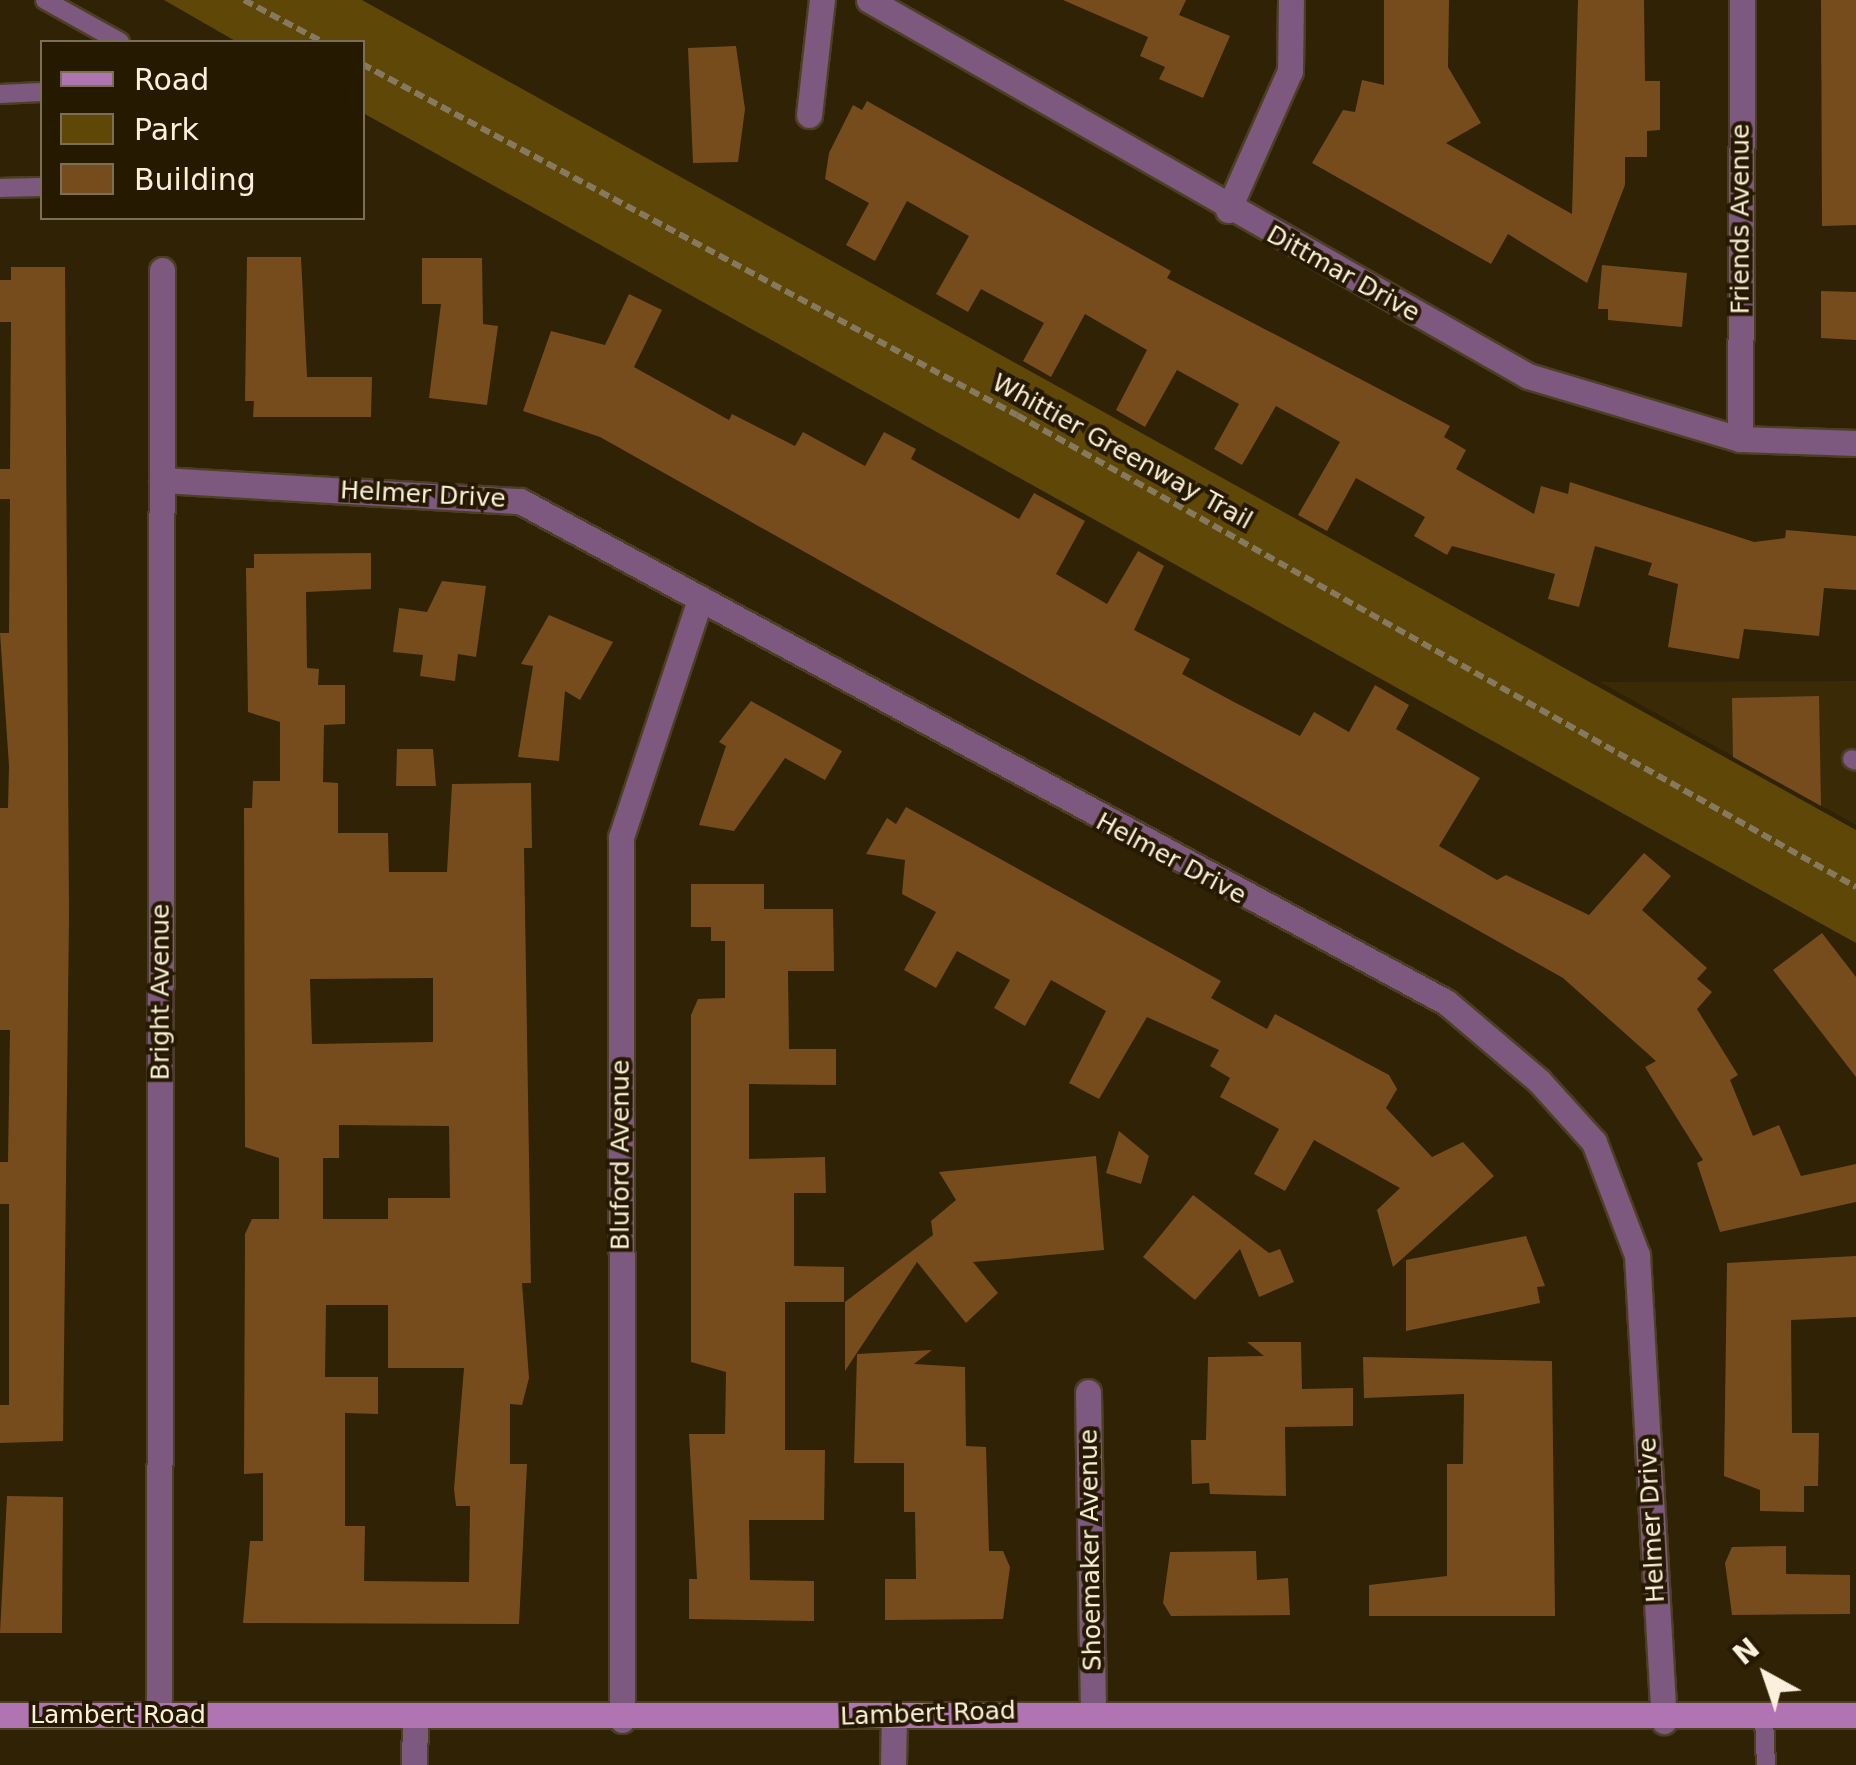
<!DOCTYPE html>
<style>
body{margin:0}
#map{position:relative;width:1856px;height:1765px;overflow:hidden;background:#2f2205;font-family:"DejaVu Sans",sans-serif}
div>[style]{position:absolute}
.built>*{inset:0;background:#3a2b06}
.green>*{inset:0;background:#5f4708}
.building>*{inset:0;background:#774c1d}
.path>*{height:6px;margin-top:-3px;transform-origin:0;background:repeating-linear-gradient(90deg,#857960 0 10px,transparent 0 15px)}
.roads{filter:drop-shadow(2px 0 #4c3f23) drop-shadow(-2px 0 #4c3f23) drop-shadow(0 2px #4c3f23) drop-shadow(0 -2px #4c3f23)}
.service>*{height:18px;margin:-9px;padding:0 9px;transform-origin:9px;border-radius:9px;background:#7d587f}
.minor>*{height:25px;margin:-12.5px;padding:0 12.5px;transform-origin:12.5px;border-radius:12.5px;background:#7d587f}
.secondary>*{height:25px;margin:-12.5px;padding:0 12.5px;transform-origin:12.5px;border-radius:12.5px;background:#b074b3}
span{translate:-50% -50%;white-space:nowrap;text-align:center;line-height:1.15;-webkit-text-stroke:8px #251900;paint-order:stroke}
.street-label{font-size:25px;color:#fbf0db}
.legend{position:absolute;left:40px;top:40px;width:325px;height:180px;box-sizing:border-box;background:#251900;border:2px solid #7b6f58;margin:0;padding:12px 18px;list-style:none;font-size:30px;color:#fbf0db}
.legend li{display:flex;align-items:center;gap:20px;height:50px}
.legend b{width:50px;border:2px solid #7b6f58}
.north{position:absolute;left:1716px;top:1625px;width:100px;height:100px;-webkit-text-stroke:8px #251900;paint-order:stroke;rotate:320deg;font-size:28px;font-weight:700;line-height:40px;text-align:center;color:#fbf0db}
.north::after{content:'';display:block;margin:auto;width:35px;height:45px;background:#fbf0db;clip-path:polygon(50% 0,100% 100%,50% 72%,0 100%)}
</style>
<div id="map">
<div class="built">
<div style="clip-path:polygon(1856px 681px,1856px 825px,1600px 682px)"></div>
</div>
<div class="green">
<div style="clip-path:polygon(164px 0,362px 0,1856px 830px,1856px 943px,363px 113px,362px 42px,237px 42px)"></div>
</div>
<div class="building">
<div style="clip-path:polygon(1063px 0,1186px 0,1179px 15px,1230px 36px,1203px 98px,1159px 79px,1165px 67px,1140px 56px,1148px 37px)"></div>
<div style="clip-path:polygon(1384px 0,1449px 0,1448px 67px,1481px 123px,1446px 143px,1572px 214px,1578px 0,1644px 0,1645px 81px,1660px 81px,1660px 130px,1647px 131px,1647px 157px,1625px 157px,1625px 185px,1587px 283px,1508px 234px,1491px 264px,1312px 163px,1343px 110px,1355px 112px,1362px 80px,1384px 85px)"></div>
<div style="clip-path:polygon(1821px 0,1856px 0,1856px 225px,1822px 226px)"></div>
<div style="clip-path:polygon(736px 46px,745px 109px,738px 162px,693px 163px,688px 48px)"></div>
<div style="clip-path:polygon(867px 101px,1171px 271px,1167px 278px,1450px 426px,1444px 437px,1466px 450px,1456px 469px,1534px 514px,1541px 486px,1568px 494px,1570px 482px,1754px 542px,1785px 538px,1786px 530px,1856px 536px,1856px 590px,1824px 588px,1819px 636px,1744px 629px,1739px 659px,1668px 647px,1678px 584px,1648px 575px,1652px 563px,1595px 546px,1579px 607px,1548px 599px,1555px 574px,1452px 546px,1447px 555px,1414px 536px,1425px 517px,1356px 478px,1327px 531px,1298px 515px,1340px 442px,1276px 406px,1242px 465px,1214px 449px,1239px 404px,1177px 370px,1145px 427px,1116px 410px,1147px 350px,1085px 314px,1051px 377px,1023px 361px,1044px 323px,981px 289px,968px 312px,936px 294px,969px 236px,907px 201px,875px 261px,846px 245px,869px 203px,825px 179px,829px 153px,853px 105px,862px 110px)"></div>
<div style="clip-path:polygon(247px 257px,301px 257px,307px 377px,372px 377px,371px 417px,253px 417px,254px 401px,245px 401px)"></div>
<div style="clip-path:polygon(422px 258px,482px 258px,483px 324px,498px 326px,487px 405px,429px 398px,441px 304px,422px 304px)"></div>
<div style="clip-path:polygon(1602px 265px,1687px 273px,1682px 327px,1608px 320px,1608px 309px,1598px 309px)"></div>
<div style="clip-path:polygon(11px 267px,65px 267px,69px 916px,63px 1441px,0 1443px,0 1405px,9px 1405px,9px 1204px,0 1204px,0 1162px,8px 1162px,10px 1030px,0 1030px,0 808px,8px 808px,9px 766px,0 633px,9px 633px,10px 499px,0 499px,0 469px,10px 469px,11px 322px,0 322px,0 280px,11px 280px)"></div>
<div style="clip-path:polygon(1821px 291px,1856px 292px,1856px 340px,1821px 338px)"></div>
<div style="clip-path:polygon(629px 294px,662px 310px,634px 367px,729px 420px,732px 414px,795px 446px,803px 432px,865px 466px,884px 432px,916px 449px,911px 459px,1019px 519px,1034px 493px,1085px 521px,1056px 574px,1107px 604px,1138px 551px,1164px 566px,1134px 630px,1190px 659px,1182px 674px,1234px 702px,1300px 736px,1314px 712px,1349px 732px,1375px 685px,1409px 705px,1396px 729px,1480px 778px,1439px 846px,1497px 880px,1506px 875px,1589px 915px,1644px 853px,1671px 876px,1642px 910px,1707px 968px,1697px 979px,1712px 992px,1697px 1009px,1738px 1075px,1730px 1080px,1753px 1136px,1779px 1125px,1801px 1176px,1856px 1164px,1856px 1202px,1720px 1232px,1697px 1163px,1703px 1160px,1645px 1067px,1656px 1061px,1563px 978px,600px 437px,523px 411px,551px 331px,605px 345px)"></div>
<div style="clip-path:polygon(evenodd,371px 553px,371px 589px,306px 592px,307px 668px,319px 669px,318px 685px,345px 685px,345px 724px,324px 725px,323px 782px,338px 783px,338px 833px,388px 833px,389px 872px,447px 872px,452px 784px,531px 783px,532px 848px,524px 848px,531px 1283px,522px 1283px,529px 1378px,522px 1405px,510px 1404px,510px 1464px,527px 1464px,519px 1624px,243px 1623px,250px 1541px,263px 1541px,263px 1473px,244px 1474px,245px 1234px,252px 1219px,279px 1219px,279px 1158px,245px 1147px,244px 808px,252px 808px,253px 781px,280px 781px,280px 722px,248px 712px,246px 568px,254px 568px,254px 554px,371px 553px,433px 978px,433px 1042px,312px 1044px,310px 979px,433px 978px,371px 553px,339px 1125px,449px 1126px,450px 1198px,388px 1198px,388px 1219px,323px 1219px,323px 1158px,339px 1158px,339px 1125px,371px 553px,326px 1305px,388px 1305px,388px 1368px,464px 1368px,454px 1489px,456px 1506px,470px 1506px,469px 1582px,364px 1581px,365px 1526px,345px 1526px,345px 1413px,378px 1414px,378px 1377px,325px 1377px,326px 1305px)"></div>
<div style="clip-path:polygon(442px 581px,486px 586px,476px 657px,458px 654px,455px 681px,420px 676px,423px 655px,393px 652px,399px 608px,427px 612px)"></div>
<div style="clip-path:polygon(549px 615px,613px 642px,580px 700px,565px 691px,559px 761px,518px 757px,533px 666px,521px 664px)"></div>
<div style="clip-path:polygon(1819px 696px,1821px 806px,1733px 757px,1732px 698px)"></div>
<div style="clip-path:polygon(751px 701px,842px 751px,825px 780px,785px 758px,734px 831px,699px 825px,726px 746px,719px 742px)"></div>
<div style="clip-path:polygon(397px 749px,433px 749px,436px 786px,396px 786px)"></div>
<div style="clip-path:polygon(906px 807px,1221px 981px,1211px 998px,1267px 1029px,1275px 1014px,1389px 1075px,1397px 1089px,1386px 1108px,1432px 1157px,1463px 1142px,1494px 1176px,1393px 1267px,1377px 1210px,1400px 1188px,1314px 1140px,1285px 1191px,1254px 1174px,1279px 1129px,1220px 1097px,1230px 1078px,1210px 1066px,1219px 1050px,1147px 1017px,1099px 1099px,1069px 1083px,1106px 1011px,1051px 980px,1025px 1026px,994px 1008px,1010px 980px,957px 951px,936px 988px,904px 970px,936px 912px,902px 894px,905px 860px,866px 854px,887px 818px,896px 824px)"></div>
<div style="clip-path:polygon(691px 884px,764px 884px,764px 909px,833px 909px,834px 971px,788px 971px,789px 1049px,836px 1049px,836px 1085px,749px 1084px,749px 1159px,825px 1157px,826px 1193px,794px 1193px,794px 1266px,844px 1267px,844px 1302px,785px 1302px,785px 1450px,825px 1450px,824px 1520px,749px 1520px,750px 1580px,814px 1581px,814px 1621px,689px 1619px,689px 1579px,697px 1579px,689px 1434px,725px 1434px,726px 1372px,691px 1362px,691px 1015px,698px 999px,725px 998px,725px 941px,711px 941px,711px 927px,691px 927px)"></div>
<div style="clip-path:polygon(1822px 933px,1856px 977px,1856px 1077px,1773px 970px)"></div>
<div style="clip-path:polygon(1119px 1131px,1149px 1156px,1141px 1184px,1106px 1173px)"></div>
<div style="clip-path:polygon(1096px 1156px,1104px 1250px,973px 1262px,998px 1293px,966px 1323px,917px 1262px,845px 1371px,845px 1302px,933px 1235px,931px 1221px,956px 1200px,939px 1172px)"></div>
<div style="clip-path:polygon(1193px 1195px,1269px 1253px,1280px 1249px,1294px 1282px,1259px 1297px,1240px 1249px,1195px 1300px,1143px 1257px)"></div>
<div style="clip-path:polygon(1526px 1236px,1545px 1286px,1537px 1287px,1540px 1303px,1406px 1331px,1406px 1260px)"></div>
<div style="clip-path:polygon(1856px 1256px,1856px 1317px,1791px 1320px,1792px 1433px,1819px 1433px,1818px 1486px,1804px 1486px,1804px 1512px,1760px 1511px,1760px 1490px,1724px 1476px,1727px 1263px)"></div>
<div style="clip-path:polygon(1247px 1342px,1301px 1342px,1302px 1389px,1353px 1388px,1353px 1426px,1285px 1427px,1286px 1496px,1210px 1494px,1209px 1483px,1192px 1484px,1191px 1440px,1206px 1440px,1208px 1357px,1264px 1356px)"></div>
<div style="clip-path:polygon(932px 1350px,914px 1364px,965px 1367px,966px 1446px,986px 1447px,989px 1551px,1003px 1551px,1010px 1567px,1003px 1619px,885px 1620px,885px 1579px,916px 1579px,915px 1512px,904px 1512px,904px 1463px,854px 1463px,857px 1354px)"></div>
<div style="clip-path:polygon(1363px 1357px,1552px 1361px,1555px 1616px,1369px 1616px,1369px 1585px,1447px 1576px,1447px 1464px,1463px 1464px,1464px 1394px,1364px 1398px)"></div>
<div style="clip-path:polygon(7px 1496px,63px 1497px,62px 1633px,0 1633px)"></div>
<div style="clip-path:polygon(1786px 1546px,1786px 1574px,1850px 1575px,1850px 1614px,1732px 1615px,1725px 1563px,1732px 1547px)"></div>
<div style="clip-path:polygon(1256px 1551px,1257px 1580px,1288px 1578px,1290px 1615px,1171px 1616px,1163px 1603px,1170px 1552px)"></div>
</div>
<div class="path">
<div style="left:244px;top:0;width:89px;rotate:28deg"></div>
<div style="left:362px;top:64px;width:743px;rotate:28.19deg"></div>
<div style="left:1017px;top:415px;width:963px;rotate:29.36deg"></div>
</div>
<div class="roads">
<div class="service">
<div style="left:45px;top:0;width:86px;rotate:29.2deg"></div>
<div style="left:0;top:94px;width:42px;rotate:-2.7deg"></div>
<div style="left:0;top:188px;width:42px;rotate:-1.4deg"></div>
<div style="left:1852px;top:759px;width:4px;rotate:27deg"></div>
<div style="left:1764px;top:1718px;width:47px;rotate:87.6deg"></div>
</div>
<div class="minor">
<div style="left:869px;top:0;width:759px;rotate:29.71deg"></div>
<div style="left:1528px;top:376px;width:221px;rotate:16.6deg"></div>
<div style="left:1740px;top:439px;width:116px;rotate:2deg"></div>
<div style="left:809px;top:115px;width:116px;rotate:-83.6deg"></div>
<div style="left:1228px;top:210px;width:152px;rotate:-66deg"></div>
<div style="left:1290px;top:71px;width:71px;rotate:-89.2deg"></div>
<div style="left:1740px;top:439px;width:439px;rotate:-89.7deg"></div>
<div style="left:162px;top:480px;width:359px;rotate:3.4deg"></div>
<div style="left:520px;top:501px;width:1053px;rotate:28.42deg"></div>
<div style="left:1446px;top:1002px;width:122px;rotate:40.3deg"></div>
<div style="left:1539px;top:1081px;width:82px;rotate:48deg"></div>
<div style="left:1594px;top:1142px;width:121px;rotate:69.2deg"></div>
<div style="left:1637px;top:1255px;width:467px;rotate:86.7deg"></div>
<div style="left:1088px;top:1392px;width:317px;rotate:89.1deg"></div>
<div style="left:159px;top:1714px;width:1444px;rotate:-89.88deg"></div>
<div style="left:622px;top:1720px;width:883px;rotate:-90.06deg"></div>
<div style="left:621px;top:837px;width:247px;rotate:-71.6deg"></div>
<div style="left:414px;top:1765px;width:44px;rotate:-88.7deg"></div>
<div style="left:893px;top:1765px;width:49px;rotate:-88.8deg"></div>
</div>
<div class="secondary">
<div style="left:0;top:1715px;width:1856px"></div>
</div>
</div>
<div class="street-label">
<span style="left:1741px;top:219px;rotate:-90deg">Friends Avenue</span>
<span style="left:1343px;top:274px;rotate:29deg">Dittmar Drive</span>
<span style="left:1122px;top:452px;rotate:29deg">Whittier Greenway Trail</span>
<span style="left:423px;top:495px;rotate:3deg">Helmer Drive</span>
<span style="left:1171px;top:859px;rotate:28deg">Helmer Drive</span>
<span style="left:161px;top:992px;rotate:-90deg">Bright Avenue</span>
<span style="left:621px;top:1155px;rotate:-90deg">Bluford Avenue</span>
<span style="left:1652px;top:1520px;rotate:-93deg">Helmer Drive</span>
<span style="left:1091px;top:1550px;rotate:-91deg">Shoemaker Avenue</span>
<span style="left:928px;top:1714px;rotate:-2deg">Lambert Road</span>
<span style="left:118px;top:1715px">Lambert Road</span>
</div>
<ul class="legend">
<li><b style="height:12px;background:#b074b3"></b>Road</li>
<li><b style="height:28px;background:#5f4708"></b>Park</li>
<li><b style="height:28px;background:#774c1d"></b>Building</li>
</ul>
<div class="north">N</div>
</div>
